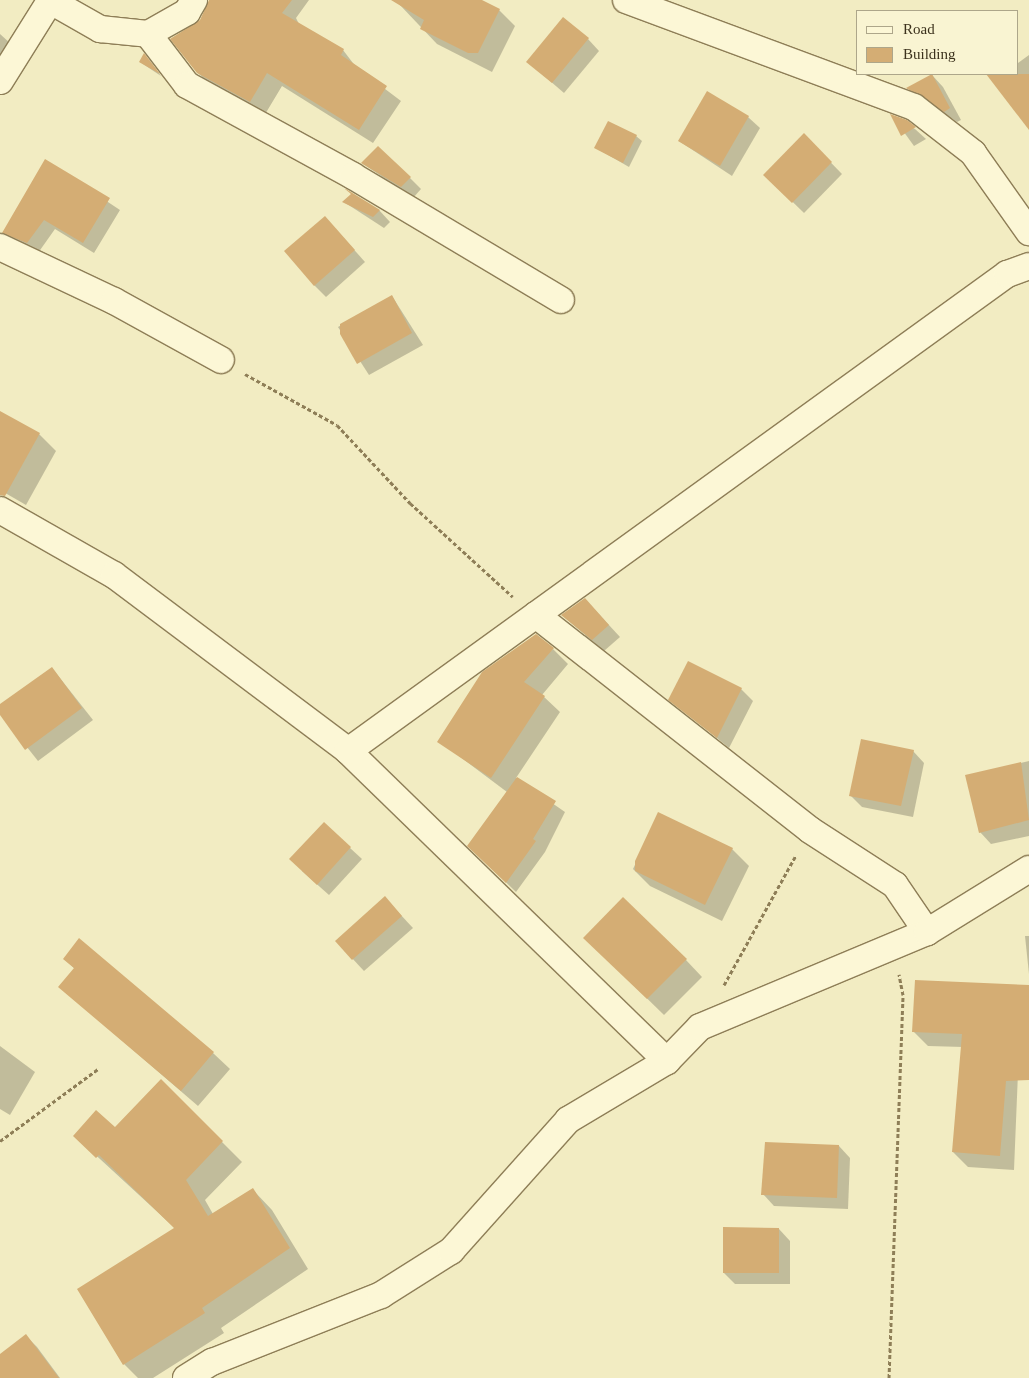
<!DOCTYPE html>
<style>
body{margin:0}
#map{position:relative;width:1029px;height:1378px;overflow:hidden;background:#f2ecc2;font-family:Georgia,serif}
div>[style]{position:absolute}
.shadow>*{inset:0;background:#0003}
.building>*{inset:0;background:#d4ad74}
.path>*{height:3px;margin-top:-1.5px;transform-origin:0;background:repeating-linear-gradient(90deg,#8e7e57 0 4px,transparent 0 6.5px)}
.roads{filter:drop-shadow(1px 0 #8e7e57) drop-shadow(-1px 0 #8e7e57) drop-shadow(0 1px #8e7e57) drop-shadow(0 -1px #8e7e57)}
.minor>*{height:26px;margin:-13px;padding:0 13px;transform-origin:13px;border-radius:13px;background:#fcf7d6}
span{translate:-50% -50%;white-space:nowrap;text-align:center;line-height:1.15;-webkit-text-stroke:4px #f9f4d2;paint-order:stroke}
.legend{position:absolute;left:856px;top:10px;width:162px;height:65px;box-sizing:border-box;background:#f9f4d2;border:1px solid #ada68a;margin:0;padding:6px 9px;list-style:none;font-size:15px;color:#3c321d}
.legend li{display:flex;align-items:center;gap:10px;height:25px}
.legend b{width:25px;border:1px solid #ada68a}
</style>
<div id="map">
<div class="shadow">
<div style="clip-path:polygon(211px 0,309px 0,296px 18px,299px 24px,343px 50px,356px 67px,401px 101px,373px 143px,282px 86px,264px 116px,213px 87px,198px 73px,201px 20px)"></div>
<div style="clip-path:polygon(401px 0,479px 0,499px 10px,515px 26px,492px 72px,437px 44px,399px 4px)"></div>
<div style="clip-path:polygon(0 34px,21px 53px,0 92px)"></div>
<div style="clip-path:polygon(588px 39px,599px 51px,564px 93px,528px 62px)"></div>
<div style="clip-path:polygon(1029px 55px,1029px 124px,994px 81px,1004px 74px,1018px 74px,1018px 63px)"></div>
<div style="clip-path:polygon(149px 60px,161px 76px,140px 62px)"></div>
<div style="clip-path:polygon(932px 75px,943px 87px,961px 120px,957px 122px,908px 88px)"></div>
<div style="clip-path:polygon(748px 117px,760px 128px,732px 176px,679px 141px)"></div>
<div style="clip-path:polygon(893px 117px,915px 129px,926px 139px,914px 146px)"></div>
<div style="clip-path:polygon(804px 135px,842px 174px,804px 213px,765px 175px)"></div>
<div style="clip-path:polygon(636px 136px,642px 141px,629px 167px,596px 148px)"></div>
<div style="clip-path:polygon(46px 161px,120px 210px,94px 253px,55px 229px,38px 253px,14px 243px,4px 232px)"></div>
<div style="clip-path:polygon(362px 163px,410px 178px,421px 189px,413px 198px)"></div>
<div style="clip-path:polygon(344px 202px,379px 210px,390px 222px,384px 228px)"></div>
<div style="clip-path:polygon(325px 217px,365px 262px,326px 297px,314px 285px)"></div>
<div style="clip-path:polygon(392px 296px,423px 345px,369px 375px,338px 327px)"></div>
<div style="clip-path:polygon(0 413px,39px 434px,56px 451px,26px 505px,0 490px)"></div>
<div style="clip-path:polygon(585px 599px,620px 637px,604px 651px,563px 616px)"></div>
<div style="clip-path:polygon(553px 649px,568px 664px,542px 695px,560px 712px,516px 778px,565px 812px,545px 852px,516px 892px,469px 846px,507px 792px,439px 741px)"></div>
<div style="clip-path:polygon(52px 668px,93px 720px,38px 761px,0 713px,0 706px)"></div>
<div style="clip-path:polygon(741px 689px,753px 701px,729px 748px,670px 699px)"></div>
<div style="clip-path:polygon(913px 751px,924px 763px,913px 817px,862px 807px,850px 795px)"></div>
<div style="clip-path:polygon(1029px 761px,1029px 836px,991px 844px,980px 832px,966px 776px)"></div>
<div style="clip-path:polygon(659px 814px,732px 849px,749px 866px,722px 921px,650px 886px,633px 869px)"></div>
<div style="clip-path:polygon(324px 824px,362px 859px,329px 895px,302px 871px)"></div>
<div style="clip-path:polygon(385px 898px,413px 928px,364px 971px,336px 941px)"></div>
<div style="clip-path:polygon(1025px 936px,1029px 936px,1029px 974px)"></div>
<div style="clip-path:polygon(585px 938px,686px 960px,702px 977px,664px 1015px)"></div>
<div style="clip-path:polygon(64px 959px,213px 1053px,230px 1069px,198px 1106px,60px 987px,75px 969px)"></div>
<div style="clip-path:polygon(1021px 1000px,1014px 1170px,968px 1167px,953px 1152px,963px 1047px,928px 1046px,913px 1031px)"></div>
<div style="clip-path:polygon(0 1046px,35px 1072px,10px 1115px,0 1109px)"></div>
<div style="clip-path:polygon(161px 1081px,242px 1162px,205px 1200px,213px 1214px,253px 1190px,272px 1210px,308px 1269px,221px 1328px,224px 1333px,153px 1378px,138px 1378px,124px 1364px,176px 1229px,75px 1136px,115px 1129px)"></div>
<div style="clip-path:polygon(839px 1146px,850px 1158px,848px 1209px,774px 1206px,763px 1194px)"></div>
<div style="clip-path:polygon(779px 1229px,790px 1241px,790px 1284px,735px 1284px,724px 1273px)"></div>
<div style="clip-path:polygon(26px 1336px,37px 1347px,60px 1378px,0 1378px,0 1355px)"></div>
</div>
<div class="building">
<div style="clip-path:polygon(209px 0,292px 0,282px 13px,344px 49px,341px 55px,387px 86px,359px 130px,267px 73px,250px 102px,197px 73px,170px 39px,200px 20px)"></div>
<div style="clip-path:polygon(391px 0,482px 0,500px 9px,478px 53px,468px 53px,420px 29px,424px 20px)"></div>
<div style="clip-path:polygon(563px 17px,589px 38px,552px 83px,526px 62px)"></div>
<div style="clip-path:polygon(144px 53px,160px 74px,139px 62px)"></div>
<div style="clip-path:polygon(932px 74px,950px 108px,944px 112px,906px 88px)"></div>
<div style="clip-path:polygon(986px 74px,1029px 74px,1029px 130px)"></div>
<div style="clip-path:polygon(707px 91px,749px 116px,720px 166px,678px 141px)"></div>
<div style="clip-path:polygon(890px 114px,907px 120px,916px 127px,901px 136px)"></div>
<div style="clip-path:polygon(608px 121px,637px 135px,623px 163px,594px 148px)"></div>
<div style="clip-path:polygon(804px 133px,832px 162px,792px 203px,763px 175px)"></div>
<div style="clip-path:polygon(378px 146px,411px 177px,401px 187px,361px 163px)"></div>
<div style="clip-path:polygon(45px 159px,110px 198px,83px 243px,44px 220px,27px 243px,2px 233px)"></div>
<div style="clip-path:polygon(345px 189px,346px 189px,380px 210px,373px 217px,342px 202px,351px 194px)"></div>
<div style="clip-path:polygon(325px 216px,355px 250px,314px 286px,284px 251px)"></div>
<div style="clip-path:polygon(392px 295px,412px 333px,357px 364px,340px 334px,340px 324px)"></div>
<div style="clip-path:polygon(0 411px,40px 433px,5px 496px,0 495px)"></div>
<div style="clip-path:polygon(585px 598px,609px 625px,592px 640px,561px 615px)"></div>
<div style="clip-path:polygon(536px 634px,554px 648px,524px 682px,545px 696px,491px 778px,437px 742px,482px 672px)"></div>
<div style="clip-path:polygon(688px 661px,742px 688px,717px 738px,668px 700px)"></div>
<div style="clip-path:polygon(52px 667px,82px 708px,25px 750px,0 715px,0 704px)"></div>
<div style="clip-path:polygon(861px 739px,914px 750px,901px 806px,849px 796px)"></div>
<div style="clip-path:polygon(1021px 762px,1029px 820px,979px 833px,965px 775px)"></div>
<div style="clip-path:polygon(517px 777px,556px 801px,533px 839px,536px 841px,506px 883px,467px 846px)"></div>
<div style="clip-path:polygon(658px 812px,733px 848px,705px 905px,635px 871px,635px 861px)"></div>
<div style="clip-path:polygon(324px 822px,351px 847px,317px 885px,289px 859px)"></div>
<div style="clip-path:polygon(385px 896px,402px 916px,352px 960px,335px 941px)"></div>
<div style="clip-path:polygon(623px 897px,687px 959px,647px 999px,583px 938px)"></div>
<div style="clip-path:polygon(79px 938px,214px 1052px,181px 1091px,58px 987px,74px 968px,63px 959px)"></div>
<div style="clip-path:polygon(915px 980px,1029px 985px,1029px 1080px,1006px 1081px,1000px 1156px,952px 1152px,962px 1034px,912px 1032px)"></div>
<div style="clip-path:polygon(161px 1079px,223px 1141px,186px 1180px,208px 1216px,253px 1188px,290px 1248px,202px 1308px,205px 1313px,123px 1365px,77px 1289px,174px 1228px,99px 1155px,96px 1158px,73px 1136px,96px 1110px,115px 1127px)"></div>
<div style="clip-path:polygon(765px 1142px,839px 1145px,837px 1198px,761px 1195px)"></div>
<div style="clip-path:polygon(723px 1227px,779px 1228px,779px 1273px,723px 1273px)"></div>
<div style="clip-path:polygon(26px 1334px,59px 1378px,0 1378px,0 1354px)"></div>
</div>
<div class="path">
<div style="left:245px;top:374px;width:105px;rotate:29deg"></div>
<div style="left:337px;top:425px;width:107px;rotate:46.9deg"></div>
<div style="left:410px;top:503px;width:139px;rotate:42.4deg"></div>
<div style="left:724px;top:985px;width:149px;rotate:-61deg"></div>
<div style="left:0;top:1141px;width:122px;rotate:-36.3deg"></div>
<div style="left:889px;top:1378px;width:383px;rotate:-87.9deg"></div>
<div style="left:903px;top:995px;width:21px;rotate:-101deg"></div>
</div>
<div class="roads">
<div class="minor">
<div style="left:49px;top:0;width:59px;rotate:29.6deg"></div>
<div style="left:100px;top:29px;width:48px;rotate:5.9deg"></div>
<div style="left:148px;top:34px;width:45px;rotate:-29.4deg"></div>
<div style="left:187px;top:12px;width:14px;rotate:-60deg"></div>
<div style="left:626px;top:0;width:307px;rotate:20.4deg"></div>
<div style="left:914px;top:107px;width:75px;rotate:37.9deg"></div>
<div style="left:973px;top:153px;width:97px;rotate:54.7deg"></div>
<div style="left:148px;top:34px;width:64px;rotate:52.6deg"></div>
<div style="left:187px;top:85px;width:189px;rotate:28.7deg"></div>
<div style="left:353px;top:176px;width:242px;rotate:30.8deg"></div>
<div style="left:0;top:81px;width:94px;rotate:-58deg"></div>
<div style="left:0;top:247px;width:126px;rotate:25.3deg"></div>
<div style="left:114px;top:301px;width:122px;rotate:28.9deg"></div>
<div style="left:0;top:510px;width:131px;rotate:29.7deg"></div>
<div style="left:114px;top:575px;width:293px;rotate:36.9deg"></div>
<div style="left:348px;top:751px;width:445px;rotate:44.2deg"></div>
<div style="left:536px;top:615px;width:348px;rotate:38.1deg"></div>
<div style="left:810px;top:830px;width:101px;rotate:32.9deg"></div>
<div style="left:895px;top:885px;width:57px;rotate:55.8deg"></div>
<div style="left:348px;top:751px;width:814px;rotate:-35.9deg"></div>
<div style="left:1007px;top:274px;width:23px;rotate:-20deg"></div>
<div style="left:186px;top:1378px;width:31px;rotate:-32deg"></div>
<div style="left:212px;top:1362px;width:182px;rotate:-21.6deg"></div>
<div style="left:381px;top:1295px;width:83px;rotate:-32.2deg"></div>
<div style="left:451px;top:1251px;width:176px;rotate:-48.2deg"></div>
<div style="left:568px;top:1120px;width:115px;rotate:-30.8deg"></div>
<div style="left:667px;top:1061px;width:47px;rotate:-45.9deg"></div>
<div style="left:700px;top:1027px;width:246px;rotate:-22.7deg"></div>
<div style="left:927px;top:932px;width:120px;rotate:-31.7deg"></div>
</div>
</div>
<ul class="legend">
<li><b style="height:6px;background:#fcf7d6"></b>Road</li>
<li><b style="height:14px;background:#d4ad74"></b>Building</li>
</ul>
</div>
